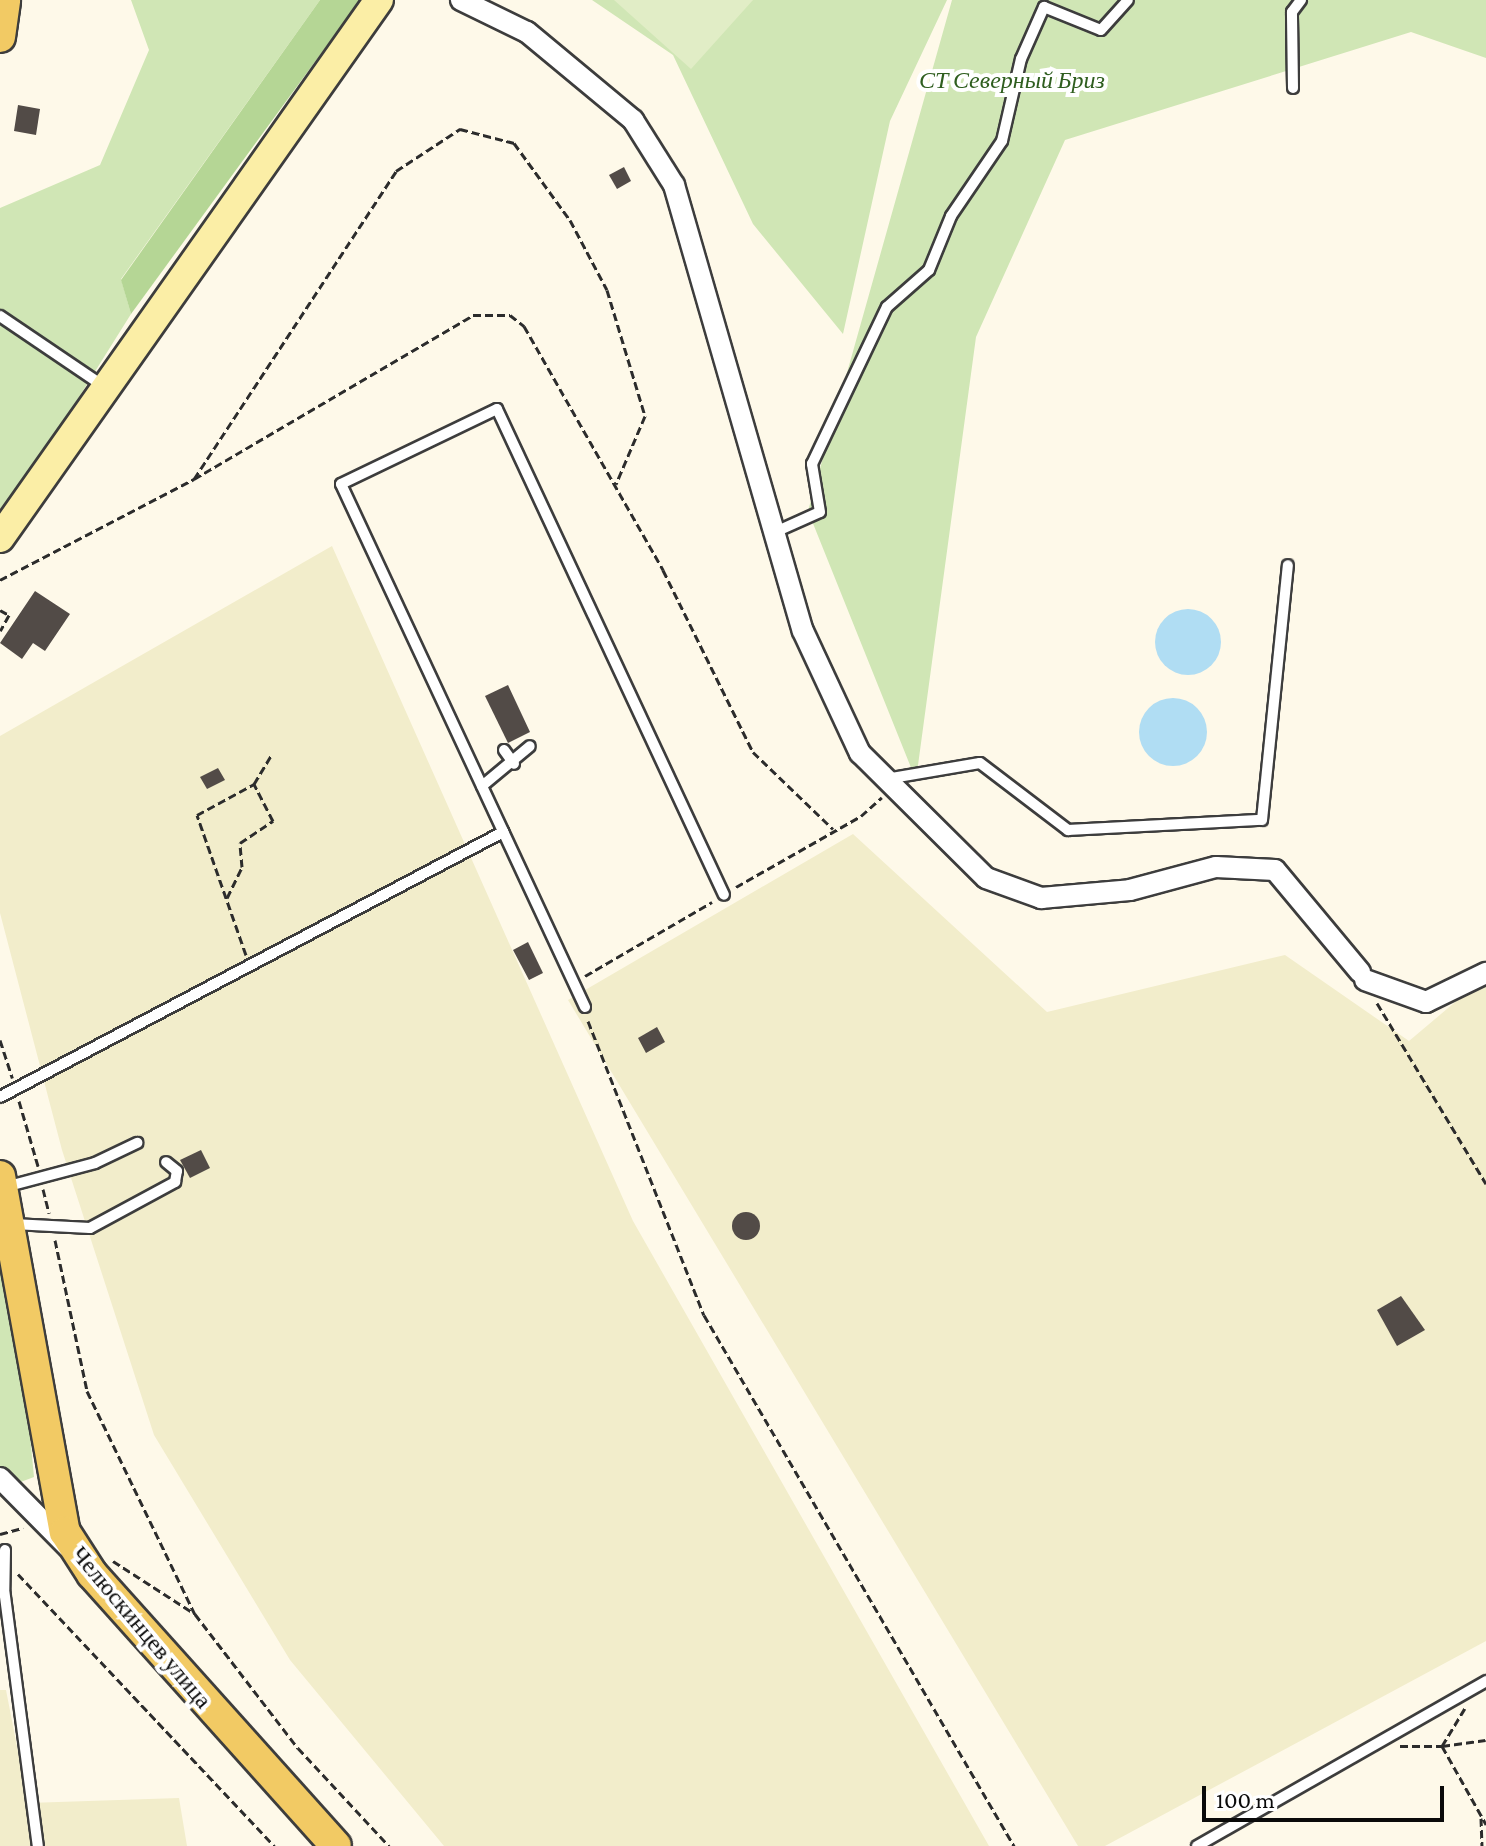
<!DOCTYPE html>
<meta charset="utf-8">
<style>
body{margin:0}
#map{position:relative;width:1486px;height:1846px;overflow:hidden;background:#fef9e9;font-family:"Crimson Pro",serif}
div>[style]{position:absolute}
.farmland>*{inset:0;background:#f2edcb}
.green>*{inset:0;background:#d0e6b5}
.forest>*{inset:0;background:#b5d695}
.pitch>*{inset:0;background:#e1edc6}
.water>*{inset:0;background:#b0ddf3}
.round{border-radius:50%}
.building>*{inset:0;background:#524b47}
.path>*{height:3px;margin-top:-1.5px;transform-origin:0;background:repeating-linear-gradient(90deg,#2c2c2c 0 8px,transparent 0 12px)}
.roads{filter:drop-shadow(2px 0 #3d3d3d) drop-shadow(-2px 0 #3d3d3d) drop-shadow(0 2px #3d3d3d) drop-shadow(0 -2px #3d3d3d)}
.service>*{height:10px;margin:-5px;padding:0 5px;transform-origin:5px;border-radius:5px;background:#fff}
.minor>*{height:20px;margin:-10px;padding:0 10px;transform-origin:10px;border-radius:10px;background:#fff}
.secondary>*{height:28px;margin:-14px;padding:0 14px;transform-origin:14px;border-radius:14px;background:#fbeea6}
.primary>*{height:30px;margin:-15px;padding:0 15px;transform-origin:15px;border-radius:15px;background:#f2ca64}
span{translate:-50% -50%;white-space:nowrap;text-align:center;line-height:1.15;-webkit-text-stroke:8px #fff;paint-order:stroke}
.park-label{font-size:24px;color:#2f5e1f;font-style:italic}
.street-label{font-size:24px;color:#0a0a0a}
.scale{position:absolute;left:1202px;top:1786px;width:242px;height:36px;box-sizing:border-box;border:4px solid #0a0a0a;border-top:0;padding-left:10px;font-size:24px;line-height:28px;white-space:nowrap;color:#0a0a0a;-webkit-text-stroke:6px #fff;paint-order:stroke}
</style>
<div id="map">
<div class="farmland">
<div style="clip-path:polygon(332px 546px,633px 1221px,989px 1846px,444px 1846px,290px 1660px,154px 1435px,62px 1150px,0 913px,0 736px)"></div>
<div style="clip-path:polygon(853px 834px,1047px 1012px,1285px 955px,1409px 1041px,1486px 976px,1486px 1641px,1105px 1846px,1078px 1846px,568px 1000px)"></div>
<div style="clip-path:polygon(0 1690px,6px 1690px,28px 1803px,179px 1798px,187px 1846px,0 1846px)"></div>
</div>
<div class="green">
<div style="clip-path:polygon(131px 0,320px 0,121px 279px,131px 314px,27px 480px,0 509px,0 208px,100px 165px,149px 50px)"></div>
<div style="clip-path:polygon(592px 0,947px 0,890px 121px,843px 334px,753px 224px,673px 55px)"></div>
<div style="clip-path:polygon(952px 0,1486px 0,1486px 58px,1411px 32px,1065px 140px,976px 337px,916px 780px,808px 511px)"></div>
<div style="clip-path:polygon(0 1258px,21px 1341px,34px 1477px,18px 1483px,0 1466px)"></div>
</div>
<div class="forest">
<div style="clip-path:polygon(320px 0,360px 0,131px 314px,121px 280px)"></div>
</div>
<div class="pitch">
<div style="clip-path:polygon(614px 0,753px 0,691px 69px)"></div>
</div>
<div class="water">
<div class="round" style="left:1155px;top:609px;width:66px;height:66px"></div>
<div class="round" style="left:1139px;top:698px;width:68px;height:68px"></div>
</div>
<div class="building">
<div style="clip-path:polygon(18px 105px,40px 109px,36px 135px,14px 131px)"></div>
<div style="clip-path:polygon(624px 167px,631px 181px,617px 189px,609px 175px)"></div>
<div style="clip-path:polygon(35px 591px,70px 614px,45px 651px,33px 643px,22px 659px,0 643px)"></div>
<div style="clip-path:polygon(508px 685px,530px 732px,508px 743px,485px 696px)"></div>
<div style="clip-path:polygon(218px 768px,225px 780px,207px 789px,200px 777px)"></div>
<div style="clip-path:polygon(528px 942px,543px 973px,529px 980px,513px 950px)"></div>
<div style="clip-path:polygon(657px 1027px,665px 1042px,646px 1053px,638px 1038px)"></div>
<div style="clip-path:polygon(201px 1150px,210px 1168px,190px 1178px,180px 1160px)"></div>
<div class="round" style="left:732px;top:1212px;width:28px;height:28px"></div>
<div style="clip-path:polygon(1401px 1296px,1425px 1330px,1397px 1346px,1377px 1310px)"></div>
</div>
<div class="path">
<div style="left:194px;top:479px;width:368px;rotate:-56.7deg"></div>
<div style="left:396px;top:171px;width:77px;rotate:-33.3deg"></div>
<div style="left:460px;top:129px;width:56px;rotate:14.5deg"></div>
<div style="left:514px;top:143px;width:95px;rotate:54deg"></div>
<div style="left:570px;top:220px;width:79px;rotate:62.1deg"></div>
<div style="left:607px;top:290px;width:132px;rotate:73.2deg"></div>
<div style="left:645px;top:416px;width:74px;rotate:113.1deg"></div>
<div style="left:0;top:580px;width:219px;rotate:-27.5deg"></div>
<div style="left:194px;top:479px;width:324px;rotate:-30.4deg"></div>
<div style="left:473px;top:315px;width:37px"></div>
<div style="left:510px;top:315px;width:18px;rotate:38deg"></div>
<div style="left:524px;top:326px;width:281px;rotate:60.3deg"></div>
<div style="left:663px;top:570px;width:203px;rotate:63.7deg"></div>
<div style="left:753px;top:752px;width:111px;rotate:43.9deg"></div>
<div style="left:0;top:610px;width:10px;rotate:29deg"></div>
<div style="left:9px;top:615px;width:18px;rotate:119deg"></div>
<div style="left:736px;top:887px;width:144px;rotate:-29.6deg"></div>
<div style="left:861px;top:816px;width:28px;rotate:-42deg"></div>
<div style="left:227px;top:898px;width:34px;rotate:-64deg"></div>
<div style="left:242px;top:867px;width:24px;rotate:-95deg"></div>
<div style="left:240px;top:843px;width:40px;rotate:-34deg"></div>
<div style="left:273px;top:821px;width:42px;rotate:-117.2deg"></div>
<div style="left:246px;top:955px;width:148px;rotate:-109.3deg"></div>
<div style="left:197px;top:815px;width:65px;rotate:-28.5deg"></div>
<div style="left:254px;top:784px;width:35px;rotate:-59deg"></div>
<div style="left:585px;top:976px;width:147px;rotate:-30.2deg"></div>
<div style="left:1377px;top:1003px;width:211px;rotate:58.9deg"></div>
<div style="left:588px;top:1021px;width:316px;rotate:68.5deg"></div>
<div style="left:704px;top:1315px;width:615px;rotate:59.72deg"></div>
<div style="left:0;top:1040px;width:40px;rotate:72deg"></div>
<div style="left:19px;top:1101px;width:68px;rotate:73.7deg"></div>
<div style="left:43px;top:1189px;width:25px;rotate:76deg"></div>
<div style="left:55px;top:1240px;width:154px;rotate:78deg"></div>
<div style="left:87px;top:1391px;width:248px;rotate:64.2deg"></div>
<div style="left:195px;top:1614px;width:169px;rotate:52.5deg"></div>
<div style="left:298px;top:1748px;width:134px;rotate:47.1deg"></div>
<div style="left:0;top:1534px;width:24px;rotate:-15deg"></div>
<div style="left:113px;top:1561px;width:94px;rotate:32.8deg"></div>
<div style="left:18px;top:1574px;width:374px;rotate:46.7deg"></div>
<div style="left:1400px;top:1746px;width:42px"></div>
<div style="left:1442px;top:1746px;width:90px;rotate:60.6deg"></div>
<div style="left:1442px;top:1746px;width:44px;rotate:-58.8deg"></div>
<div style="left:1442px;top:1746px;width:44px;rotate:-7.8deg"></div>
<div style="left:1481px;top:1818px;width:28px;rotate:88deg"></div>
</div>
<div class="roads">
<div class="service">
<div style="left:1293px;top:88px;width:76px;rotate:-90.8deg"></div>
<div style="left:1292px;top:12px;width:15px;rotate:-53deg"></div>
<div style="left:0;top:316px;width:127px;rotate:34.1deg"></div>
<div style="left:773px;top:533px;width:51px;rotate:-24.1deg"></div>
<div style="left:820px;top:512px;width:49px;rotate:-99.5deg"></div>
<div style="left:812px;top:464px;width:174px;rotate:-64.5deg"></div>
<div style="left:887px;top:307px;width:56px;rotate:-41.4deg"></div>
<div style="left:929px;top:270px;width:58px;rotate:-67.8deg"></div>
<div style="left:951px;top:216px;width:91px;rotate:-55.8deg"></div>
<div style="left:1002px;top:141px;width:84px;rotate:-77deg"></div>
<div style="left:1021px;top:59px;width:57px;rotate:-66.1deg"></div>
<div style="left:1044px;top:7px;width:61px;rotate:22deg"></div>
<div style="left:1101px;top:30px;width:40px;rotate:-48deg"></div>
<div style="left:504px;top:750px;width:17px;rotate:54deg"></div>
<div style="left:886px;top:779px;width:95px;rotate:-9.7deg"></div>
<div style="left:980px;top:763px;width:111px;rotate:37.3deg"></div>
<div style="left:1068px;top:830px;width:194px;rotate:-3deg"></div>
<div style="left:1262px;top:820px;width:256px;rotate:-84.2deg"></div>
<div style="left:482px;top:786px;width:62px;rotate:-39.8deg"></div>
<div style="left:585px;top:1007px;width:577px;rotate:-115.01deg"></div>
<div style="left:341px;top:484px;width:173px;rotate:-25.7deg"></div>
<div style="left:497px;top:409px;width:536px;rotate:64.96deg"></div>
<div style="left:0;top:1097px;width:569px;rotate:-27.78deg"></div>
<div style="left:5px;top:1187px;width:93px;rotate:-14.9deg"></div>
<div style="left:95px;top:1163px;width:47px;rotate:-25.5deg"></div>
<div style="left:13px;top:1224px;width:77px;rotate:3deg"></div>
<div style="left:90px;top:1228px;width:97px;rotate:-28.4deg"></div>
<div style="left:175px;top:1182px;width:11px;rotate:-80deg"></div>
<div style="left:177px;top:1171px;width:14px;rotate:-141deg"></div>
<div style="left:5px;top:1550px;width:39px;rotate:91deg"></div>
<div style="left:4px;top:1589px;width:259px;rotate:82.5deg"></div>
<div style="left:1197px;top:1846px;width:333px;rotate:-29.7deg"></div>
</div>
<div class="minor">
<div style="left:461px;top:0;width:73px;rotate:25.9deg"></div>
<div style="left:527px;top:32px;width:138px;rotate:39.7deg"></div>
<div style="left:633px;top:120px;width:77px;rotate:57.8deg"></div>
<div style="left:674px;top:185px;width:464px;rotate:73.9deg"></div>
<div style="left:803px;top:631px;width:135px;rotate:65deg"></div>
<div style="left:860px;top:753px;width:177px;rotate:44.8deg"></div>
<div style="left:986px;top:878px;width:59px;rotate:20deg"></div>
<div style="left:1041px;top:898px;width:89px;rotate:-5.1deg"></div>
<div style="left:1130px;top:890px;width:89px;rotate:-15deg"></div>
<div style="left:1216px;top:867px;width:59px;rotate:2.9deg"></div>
<div style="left:1275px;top:870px;width:133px;rotate:50.2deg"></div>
<div style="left:1365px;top:980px;width:65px;rotate:19.8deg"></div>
<div style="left:1426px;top:1002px;width:67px;rotate:-25.8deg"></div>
<div style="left:0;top:1478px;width:97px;rotate:45.4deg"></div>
</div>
<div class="secondary">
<div style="left:0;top:538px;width:658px;rotate:-54.84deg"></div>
</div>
<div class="primary">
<div style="left:0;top:37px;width:37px;rotate:-82deg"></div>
<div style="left:0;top:1176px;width:362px;rotate:79.7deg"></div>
<div style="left:65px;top:1532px;width:50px;rotate:57.3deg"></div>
<div style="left:92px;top:1574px;width:365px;rotate:48.1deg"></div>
</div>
</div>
<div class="park-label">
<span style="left:1012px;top:80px">СТ Северный Бриз</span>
</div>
<div class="street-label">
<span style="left:142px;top:1627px;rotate:50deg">Челюскинцев улица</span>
</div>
<div class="scale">100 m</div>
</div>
